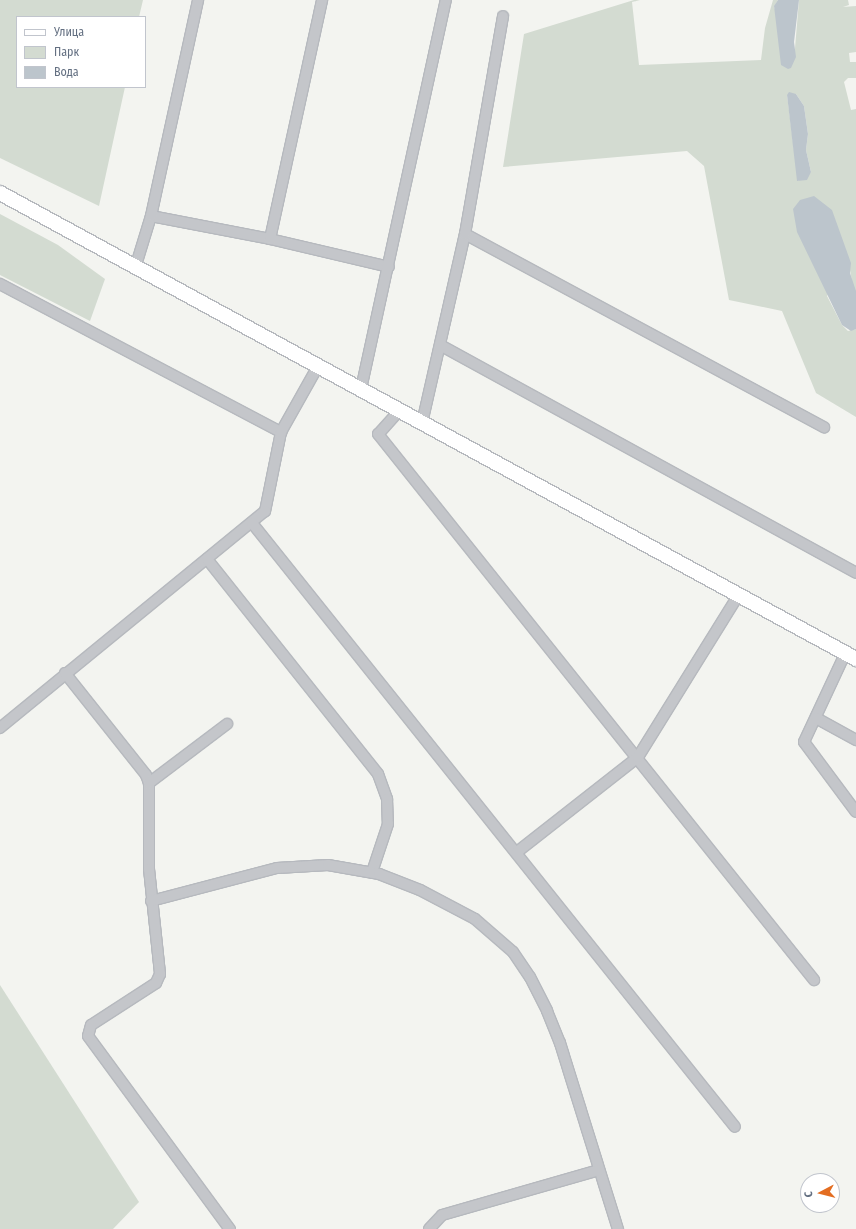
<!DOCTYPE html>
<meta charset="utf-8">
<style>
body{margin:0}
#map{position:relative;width:856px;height:1229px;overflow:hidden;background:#f3f4f0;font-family:"Fira Sans Condensed",sans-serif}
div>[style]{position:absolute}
.green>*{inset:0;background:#d3dbd1}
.water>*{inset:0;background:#bcc5cc}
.roads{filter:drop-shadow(1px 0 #b6b9be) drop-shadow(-1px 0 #b6b9be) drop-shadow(0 1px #b6b9be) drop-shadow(0 -1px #b6b9be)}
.street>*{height:10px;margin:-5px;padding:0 5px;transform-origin:5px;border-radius:5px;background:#c4c6ca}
.secondary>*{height:14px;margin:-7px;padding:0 7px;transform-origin:7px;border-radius:7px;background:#fff}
span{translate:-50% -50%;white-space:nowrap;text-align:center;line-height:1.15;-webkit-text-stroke:4px #fff;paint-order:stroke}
.legend{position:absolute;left:16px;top:16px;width:130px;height:72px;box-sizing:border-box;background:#fff;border:1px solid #c1c5cd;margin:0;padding:5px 7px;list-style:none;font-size:12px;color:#636f81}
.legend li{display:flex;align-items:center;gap:8px;height:20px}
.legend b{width:20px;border:1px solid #c1c5cd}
.north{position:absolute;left:800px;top:1173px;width:40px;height:40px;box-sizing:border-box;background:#fff;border:1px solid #c1c5cd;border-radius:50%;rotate:263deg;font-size:11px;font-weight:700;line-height:16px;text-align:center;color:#636f81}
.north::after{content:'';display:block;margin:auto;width:14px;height:18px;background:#e36d21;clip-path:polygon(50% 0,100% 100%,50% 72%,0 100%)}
</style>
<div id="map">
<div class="green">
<div style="clip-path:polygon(0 0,143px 0,139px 17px,17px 17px,17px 87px,125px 87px,99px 206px,0 158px)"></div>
<div style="clip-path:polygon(evenodd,634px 0,640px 0,632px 2px,639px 65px,761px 60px,765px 28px,773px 0,778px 0,774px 7px,794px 60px,799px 0,848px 0,849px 5px,843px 7px,856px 6px,856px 52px,849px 53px,850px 62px,856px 62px,856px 78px,848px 78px,844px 82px,851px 110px,856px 109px,856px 303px,847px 254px,827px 296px,842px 325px,848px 331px,856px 329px,856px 417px,816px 393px,782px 311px,729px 300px,704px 166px,687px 151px,503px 167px,524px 34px,634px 0,796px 94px,804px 106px,808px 134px,806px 150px,811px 172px,798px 181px,787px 95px,796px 94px)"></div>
<div style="clip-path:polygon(0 214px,58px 245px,105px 279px,90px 321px,0 275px)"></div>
<div style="clip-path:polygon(0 985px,139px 1202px,113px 1229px,0 1229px)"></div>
</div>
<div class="water">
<div style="clip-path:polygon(778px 0,799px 0,794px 42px,796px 57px,791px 68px,788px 69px,781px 65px,774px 6px)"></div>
<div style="clip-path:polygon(789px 92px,796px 94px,804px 106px,808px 134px,806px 150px,811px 172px,807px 180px,797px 181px,787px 95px)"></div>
<div style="clip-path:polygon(814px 196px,832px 210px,851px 263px,850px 273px,856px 291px,856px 329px,851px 331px,842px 325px,797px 232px,793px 209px,800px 200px)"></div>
</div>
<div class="roads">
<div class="street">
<div style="left:151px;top:216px;width:121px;rotate:10.9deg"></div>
<div style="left:270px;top:239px;width:122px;rotate:13.2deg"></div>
<div style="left:465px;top:234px;width:408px;rotate:28.3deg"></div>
<div style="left:270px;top:239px;width:245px;rotate:-77.7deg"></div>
<div style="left:136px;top:265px;width:51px;rotate:-73deg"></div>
<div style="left:151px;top:216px;width:221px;rotate:-77.7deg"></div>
<div style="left:0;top:284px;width:318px;rotate:27.8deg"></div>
<div style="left:281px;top:432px;width:81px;rotate:101.4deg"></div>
<div style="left:265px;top:511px;width:343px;rotate:140.7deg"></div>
<div style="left:440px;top:345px;width:474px;rotate:28.7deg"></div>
<div style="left:361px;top:389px;width:398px;rotate:-77.7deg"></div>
<div style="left:399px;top:411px;width:31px;rotate:132deg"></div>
<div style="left:378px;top:434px;width:699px;rotate:51.39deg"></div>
<div style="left:422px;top:423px;width:194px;rotate:-77.2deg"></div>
<div style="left:465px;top:234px;width:221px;rotate:-80.1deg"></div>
<div style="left:281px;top:432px;width:76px;rotate:-60.7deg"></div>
<div style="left:252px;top:523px;width:773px;rotate:51.35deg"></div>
<div style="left:207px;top:559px;width:275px;rotate:51.5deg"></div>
<div style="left:378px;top:774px;width:27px;rotate:70deg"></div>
<div style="left:387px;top:799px;width:25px;rotate:88deg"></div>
<div style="left:388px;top:824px;width:51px;rotate:108.4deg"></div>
<div style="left:845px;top:654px;width:97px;rotate:115deg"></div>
<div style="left:804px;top:742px;width:87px;rotate:53.4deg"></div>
<div style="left:65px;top:673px;width:130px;rotate:51.5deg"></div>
<div style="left:146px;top:775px;width:9px;rotate:69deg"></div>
<div style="left:149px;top:783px;width:86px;rotate:90deg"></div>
<div style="left:149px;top:869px;width:106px;rotate:84deg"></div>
<div style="left:160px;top:974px;width:10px;rotate:114deg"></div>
<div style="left:156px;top:983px;width:77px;rotate:147.1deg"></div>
<div style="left:91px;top:1025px;width:11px;rotate:105deg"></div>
<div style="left:88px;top:1036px;width:240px;rotate:53.7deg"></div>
<div style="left:816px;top:718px;width:46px;rotate:28.8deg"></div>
<div style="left:149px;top:783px;width:98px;rotate:-37.1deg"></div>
<div style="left:517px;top:852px;width:154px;rotate:-38.1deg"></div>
<div style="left:638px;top:757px;width:190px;rotate:-58.2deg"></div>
<div style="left:151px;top:901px;width:130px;rotate:-14.7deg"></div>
<div style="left:277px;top:868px;width:51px;rotate:-3.4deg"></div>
<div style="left:328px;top:865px;width:52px;rotate:10deg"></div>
<div style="left:379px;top:874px;width:44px;rotate:21.3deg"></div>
<div style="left:420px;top:890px;width:62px;rotate:27.8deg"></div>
<div style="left:475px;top:919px;width:50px;rotate:41deg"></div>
<div style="left:513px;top:952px;width:30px;rotate:56deg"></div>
<div style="left:530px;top:977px;width:38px;rotate:63deg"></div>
<div style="left:547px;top:1011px;width:35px;rotate:68deg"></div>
<div style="left:560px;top:1043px;width:195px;rotate:72.7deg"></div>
<div style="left:429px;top:1229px;width:19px;rotate:-47deg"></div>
<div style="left:442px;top:1215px;width:163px;rotate:-16deg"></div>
</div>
<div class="secondary">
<div style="left:0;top:193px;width:975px;rotate:28.56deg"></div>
</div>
</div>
<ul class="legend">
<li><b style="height:5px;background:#fff"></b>Улица</li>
<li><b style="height:11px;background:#d3dbd1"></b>Парк</li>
<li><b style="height:11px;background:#bcc5cc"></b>Вода</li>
</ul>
<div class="north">С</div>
</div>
